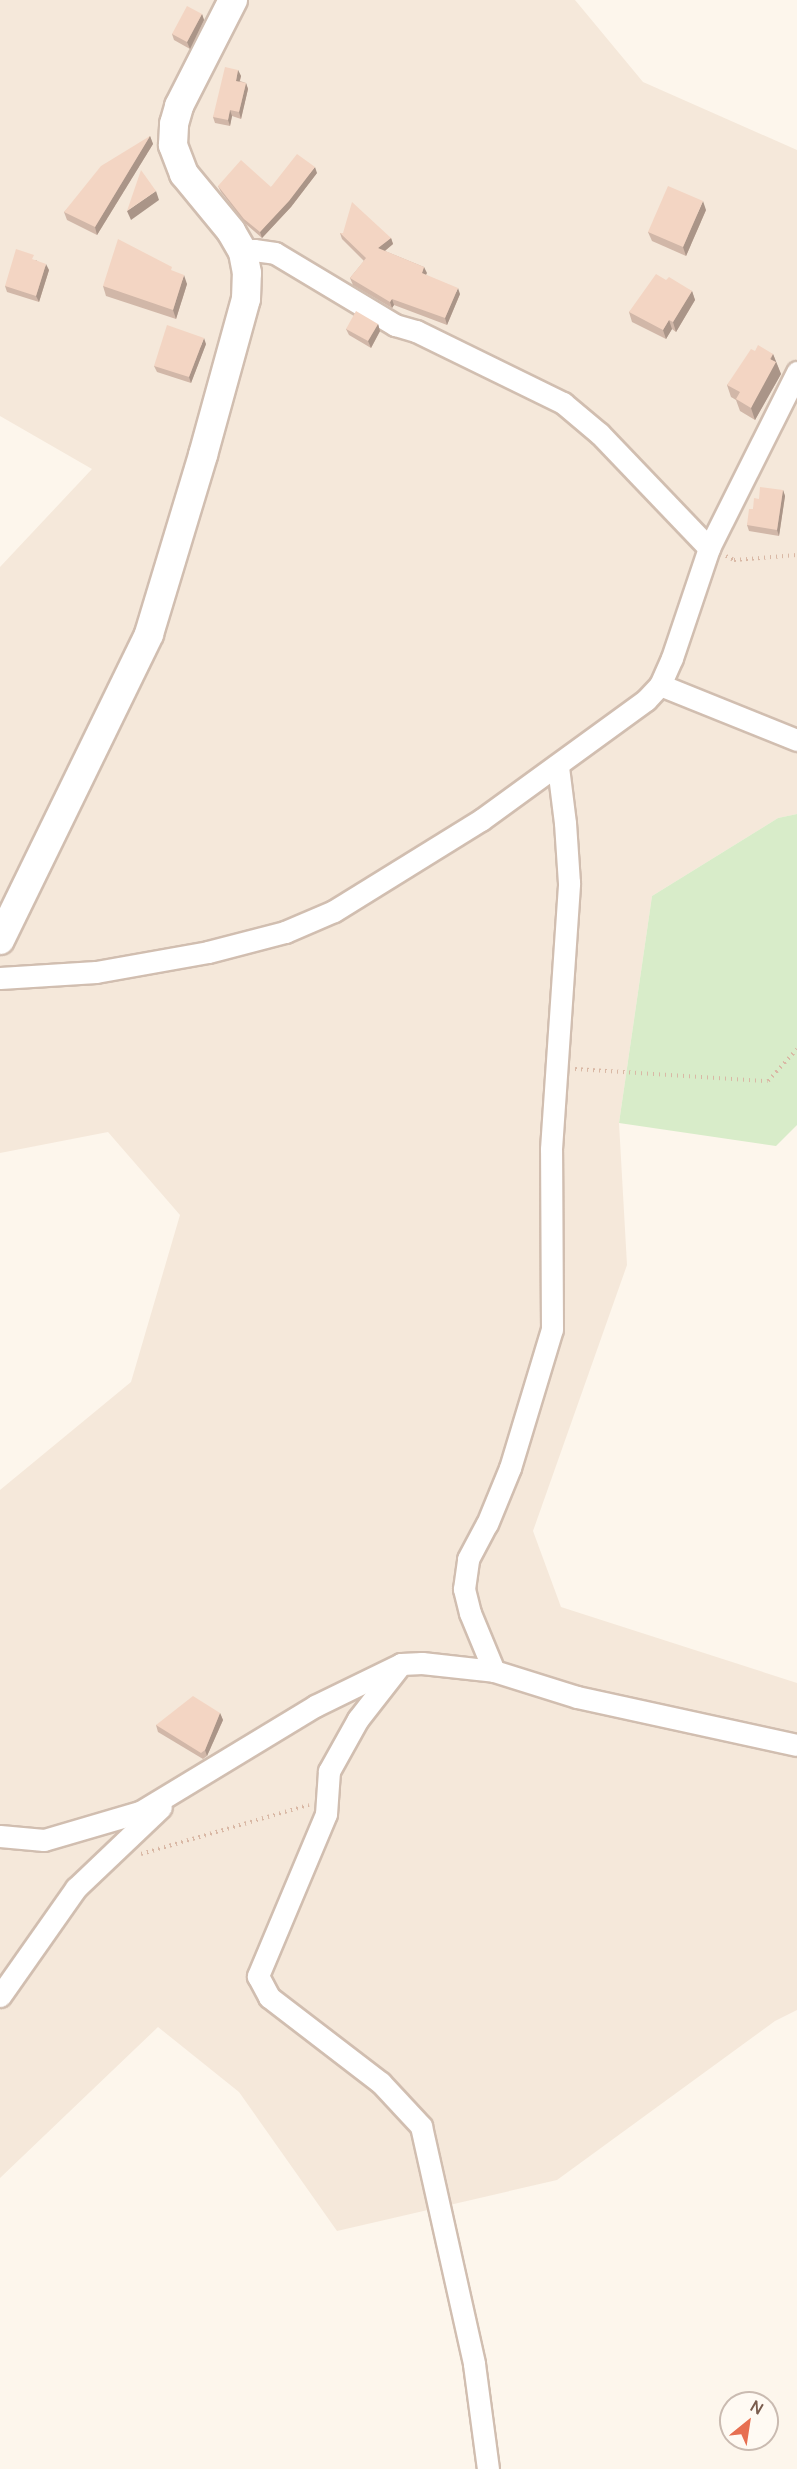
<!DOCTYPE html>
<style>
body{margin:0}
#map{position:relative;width:797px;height:2469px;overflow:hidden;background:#fdf6ec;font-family:Manrope,sans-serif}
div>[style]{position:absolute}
.residential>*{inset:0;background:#f5e8da}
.green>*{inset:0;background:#d8ecc9}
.path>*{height:4px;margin-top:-2px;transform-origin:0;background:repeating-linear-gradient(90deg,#d9b8a5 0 1.5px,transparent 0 6px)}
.roads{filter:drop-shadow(2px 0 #d1beb0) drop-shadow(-2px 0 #d1beb0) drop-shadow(0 2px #d1beb0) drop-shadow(0 -2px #d1beb0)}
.street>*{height:21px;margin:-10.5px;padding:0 10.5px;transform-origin:10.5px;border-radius:10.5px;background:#fff}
.secondary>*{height:28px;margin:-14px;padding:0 14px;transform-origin:14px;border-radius:14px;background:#fff}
.wall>*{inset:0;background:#d1b7a8}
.shaded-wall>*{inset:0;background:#aa9588}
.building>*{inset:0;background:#f3d5c3}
span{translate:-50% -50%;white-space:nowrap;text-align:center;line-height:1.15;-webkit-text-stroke:4.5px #fffaf3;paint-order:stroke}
.north{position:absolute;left:719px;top:2391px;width:60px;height:60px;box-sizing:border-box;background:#fffaf3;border:2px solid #cabbb1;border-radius:50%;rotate:30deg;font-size:16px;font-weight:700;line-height:24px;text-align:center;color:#7a5c4d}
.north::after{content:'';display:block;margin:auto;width:21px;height:27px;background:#e76f51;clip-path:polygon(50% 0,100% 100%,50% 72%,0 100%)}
</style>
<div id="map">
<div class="residential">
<div style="clip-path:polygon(0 0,575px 0,643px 82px,797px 150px,797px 814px,778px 818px,652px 896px,619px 1123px,627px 1265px,533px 1531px,561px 1607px,797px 1683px,797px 2010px,775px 2021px,557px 2180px,337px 2231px,239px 2092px,158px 2027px,0 2178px,0 1490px,131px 1382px,180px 1215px,108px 1132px,0 1153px,0 567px,92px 469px,0 416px)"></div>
</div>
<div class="green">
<div style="clip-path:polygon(797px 814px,797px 1125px,776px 1146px,619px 1123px,652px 896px,778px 818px)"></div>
</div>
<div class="path">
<div style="left:726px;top:556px;width:9px;rotate:27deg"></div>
<div style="left:734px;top:560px;width:63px;rotate:-4.5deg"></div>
<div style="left:575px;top:1069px;width:193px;rotate:3.6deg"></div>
<div style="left:768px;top:1081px;width:43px;rotate:-47.8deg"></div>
<div style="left:141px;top:1854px;width:175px;rotate:-16.3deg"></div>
</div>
<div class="roads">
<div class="street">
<div style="left:243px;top:252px;width:11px;rotate:-10deg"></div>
<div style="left:254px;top:250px;width:21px;rotate:8deg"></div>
<div style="left:275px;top:253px;width:140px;rotate:31deg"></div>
<div style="left:395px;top:325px;width:22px;rotate:16deg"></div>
<div style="left:416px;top:331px;width:164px;rotate:26.1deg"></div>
<div style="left:563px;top:403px;width:48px;rotate:40deg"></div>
<div style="left:600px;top:434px;width:158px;rotate:46.3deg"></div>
<div style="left:660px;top:685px;width:148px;rotate:21.9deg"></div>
<div style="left:0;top:978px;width:96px;rotate:-3.6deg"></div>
<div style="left:96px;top:972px;width:114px;rotate:-10.1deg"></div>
<div style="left:208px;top:952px;width:80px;rotate:-14.6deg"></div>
<div style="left:285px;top:932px;width:53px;rotate:-23.2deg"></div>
<div style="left:334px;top:911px;width:173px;rotate:-31.8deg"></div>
<div style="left:481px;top:820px;width:204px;rotate:-36deg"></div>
<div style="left:646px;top:700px;width:21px;rotate:-47deg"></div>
<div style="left:660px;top:685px;width:30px;rotate:-66deg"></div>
<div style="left:672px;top:658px;width:116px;rotate:-71.4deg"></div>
<div style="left:709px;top:548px;width:197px;rotate:-63.4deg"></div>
<div style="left:401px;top:1664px;width:70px;rotate:128deg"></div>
<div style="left:358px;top:1719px;width:60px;rotate:119.1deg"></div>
<div style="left:329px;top:1771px;width:43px;rotate:94deg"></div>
<div style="left:326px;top:1814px;width:176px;rotate:112.8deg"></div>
<div style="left:258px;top:1976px;width:24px;rotate:62deg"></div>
<div style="left:269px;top:1997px;width:141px;rotate:37.5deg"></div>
<div style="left:381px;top:2083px;width:59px;rotate:47.1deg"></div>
<div style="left:421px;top:2126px;width:244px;rotate:77.4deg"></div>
<div style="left:474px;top:2364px;width:106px;rotate:82.4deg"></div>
<div style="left:494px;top:1671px;width:63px;rotate:-112.5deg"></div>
<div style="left:470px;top:1613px;width:25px;rotate:-104deg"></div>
<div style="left:464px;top:1589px;width:30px;rotate:-82deg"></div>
<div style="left:468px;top:1559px;width:40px;rotate:-62deg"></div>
<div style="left:487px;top:1524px;width:61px;rotate:-67.7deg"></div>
<div style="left:510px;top:1468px;width:145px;rotate:-73.2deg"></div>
<div style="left:552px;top:1329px;width:180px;rotate:-90.3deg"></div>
<div style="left:551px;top:1149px;width:267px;rotate:-86.1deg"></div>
<div style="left:569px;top:883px;width:60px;rotate:-93.8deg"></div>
<div style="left:565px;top:823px;width:56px;rotate:-97.1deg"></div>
<div style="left:0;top:1836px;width:44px;rotate:5.2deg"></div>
<div style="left:44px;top:1840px;width:100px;rotate:-16.3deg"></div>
<div style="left:140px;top:1812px;width:205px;rotate:-31.2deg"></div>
<div style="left:315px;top:1706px;width:96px;rotate:-26deg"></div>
<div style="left:401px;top:1664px;width:21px;rotate:-3deg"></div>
<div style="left:422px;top:1663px;width:72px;rotate:6.3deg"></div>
<div style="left:494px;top:1671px;width:87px;rotate:17.4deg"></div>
<div style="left:577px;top:1697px;width:225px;rotate:12.3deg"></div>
<div style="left:0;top:1996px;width:132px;rotate:-54.9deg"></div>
<div style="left:76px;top:1888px;width:117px;rotate:-43.6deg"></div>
</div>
<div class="secondary">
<div style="left:0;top:940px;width:340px;rotate:-64deg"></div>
<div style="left:149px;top:634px;width:187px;rotate:-73.2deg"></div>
<div style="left:203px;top:455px;width:162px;rotate:-74.6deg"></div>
<div style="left:246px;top:299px;width:26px;rotate:-88deg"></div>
<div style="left:247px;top:273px;width:21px;rotate:-101deg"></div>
<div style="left:243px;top:252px;width:24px;rotate:-120deg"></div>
<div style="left:231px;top:231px;width:74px;rotate:-129.5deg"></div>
<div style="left:184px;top:174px;width:31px;rotate:-111deg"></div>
<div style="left:173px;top:145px;width:21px;rotate:-87deg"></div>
<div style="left:174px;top:124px;width:19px;rotate:-74deg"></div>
<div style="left:179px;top:106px;width:119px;rotate:-63deg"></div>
</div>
</div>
<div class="wall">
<div style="clip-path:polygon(202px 14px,204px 20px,190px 49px,174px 40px,172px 34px)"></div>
<div style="clip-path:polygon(238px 70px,241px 76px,240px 81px,246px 83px,248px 89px,241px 119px,232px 116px,230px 126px,215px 123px,213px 117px)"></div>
<div style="clip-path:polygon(150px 136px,153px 144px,97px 235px,67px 220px,64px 212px)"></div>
<div style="clip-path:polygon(317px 173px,291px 207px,262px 238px,247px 225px,221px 192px,218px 186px,271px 187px)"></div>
<div style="clip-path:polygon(706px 210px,686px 256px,652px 241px,648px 232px)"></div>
<div style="clip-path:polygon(340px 233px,391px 238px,393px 244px,385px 251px,424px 267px,426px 275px,460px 294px,447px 325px,394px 305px,392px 308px,353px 285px,350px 278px,364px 261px,342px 239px)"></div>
<div style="clip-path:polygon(36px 260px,49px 270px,39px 302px,7px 292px,5px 286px)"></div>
<div style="clip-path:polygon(173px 271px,187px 284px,176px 319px,106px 296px,103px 286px)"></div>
<div style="clip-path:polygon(666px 280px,692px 291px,695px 300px,676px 332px,672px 329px,666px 339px,632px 322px,629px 312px)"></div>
<div style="clip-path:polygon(378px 324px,380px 331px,371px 348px,349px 335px,346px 329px)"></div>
<div style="clip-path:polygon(206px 344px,191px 383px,157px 372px,154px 366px)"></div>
<div style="clip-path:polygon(755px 351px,773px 354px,781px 374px,755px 420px,740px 411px,736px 400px,731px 397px,727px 385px)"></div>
<div style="clip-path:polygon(783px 490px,785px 496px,779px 536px,749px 531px,747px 525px,753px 509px,759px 499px)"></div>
<div style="clip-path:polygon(220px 1713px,223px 1720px,207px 1756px,203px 1759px,158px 1732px,156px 1725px)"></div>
</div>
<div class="shaded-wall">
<div style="clip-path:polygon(202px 14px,204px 20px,190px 49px,187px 42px)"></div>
<div style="clip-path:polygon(238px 70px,241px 76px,238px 87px,236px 81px)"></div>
<div style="clip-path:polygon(246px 83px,248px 89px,241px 119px,239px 112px)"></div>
<div style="clip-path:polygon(230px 110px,232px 116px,230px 126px,228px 120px)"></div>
<div style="clip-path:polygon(150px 136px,153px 144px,97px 235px,95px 227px)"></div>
<div style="clip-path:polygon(315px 167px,317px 173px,291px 207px,262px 238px,260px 232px)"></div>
<div style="clip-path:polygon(156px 191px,159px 200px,131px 220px,127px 211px)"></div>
<div style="clip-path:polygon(703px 201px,706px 210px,686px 256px,683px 247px)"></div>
<div style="clip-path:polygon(391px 238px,393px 244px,381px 254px,378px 248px)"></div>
<div style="clip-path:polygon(46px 264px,49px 270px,39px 302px,36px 296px)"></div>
<div style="clip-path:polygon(424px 267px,427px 273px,424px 279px,422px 273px)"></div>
<div style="clip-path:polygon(184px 275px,187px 284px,176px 319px,173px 310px)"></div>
<div style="clip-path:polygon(458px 288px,460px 294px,447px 325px,445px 318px)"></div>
<div style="clip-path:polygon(692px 291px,695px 300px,676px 332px,673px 322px)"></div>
<div style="clip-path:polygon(392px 299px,394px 305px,392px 308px,390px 302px)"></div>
<div style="clip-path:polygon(669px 320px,672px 329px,666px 339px,663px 330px)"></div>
<div style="clip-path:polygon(378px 324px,380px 331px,371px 348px,368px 341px)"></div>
<div style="clip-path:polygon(204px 338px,206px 344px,191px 383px,189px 377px)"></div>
<div style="clip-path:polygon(773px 354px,781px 374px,755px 420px,751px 408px)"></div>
<div style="clip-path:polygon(783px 490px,785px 496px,779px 536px,777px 530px)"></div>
<div style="clip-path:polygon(220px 1713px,223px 1720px,207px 1756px,205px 1750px)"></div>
</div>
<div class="building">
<div style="clip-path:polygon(187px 6px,202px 14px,187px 42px,172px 34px)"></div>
<div style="clip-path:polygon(225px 67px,238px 70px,236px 81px,246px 83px,239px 112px,230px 110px,228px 120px,213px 117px)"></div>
<div style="clip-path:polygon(150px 136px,95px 227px,64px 212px,101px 166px)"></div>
<div style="clip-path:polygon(297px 154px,315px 167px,289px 201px,260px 232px,244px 219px,218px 186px,241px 160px,271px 187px)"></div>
<div style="clip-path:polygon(141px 170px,156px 191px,127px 211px)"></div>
<div style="clip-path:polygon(668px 186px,703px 201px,683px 247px,648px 232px)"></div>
<div style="clip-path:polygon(352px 202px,391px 238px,378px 248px,424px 267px,422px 273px,458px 288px,445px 318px,392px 299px,390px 302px,350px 278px,366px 258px,340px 233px,343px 233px)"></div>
<div style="clip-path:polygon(118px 239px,172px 267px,171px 270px,184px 275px,173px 310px,103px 286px)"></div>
<div style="clip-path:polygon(16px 249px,34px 255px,32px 259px,46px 264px,36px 296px,5px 286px)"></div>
<div style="clip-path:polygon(656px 274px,666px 280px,669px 277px,692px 291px,673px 322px,669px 320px,663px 330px,629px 312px)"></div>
<div style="clip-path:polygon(356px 311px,378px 324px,368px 341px,346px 329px)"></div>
<div style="clip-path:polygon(167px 325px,204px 338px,189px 377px,154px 366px)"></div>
<div style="clip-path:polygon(758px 345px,773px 354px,770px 359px,776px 362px,751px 408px,736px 399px,740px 392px,727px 385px,751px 349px,755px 351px)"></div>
<div style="clip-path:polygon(760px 487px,783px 490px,777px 530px,747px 525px,749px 509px,753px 509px,754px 498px,759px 499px)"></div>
<div style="clip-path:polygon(193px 1696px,220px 1713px,205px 1750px,201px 1753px,156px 1725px)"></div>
</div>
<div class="north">N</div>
</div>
